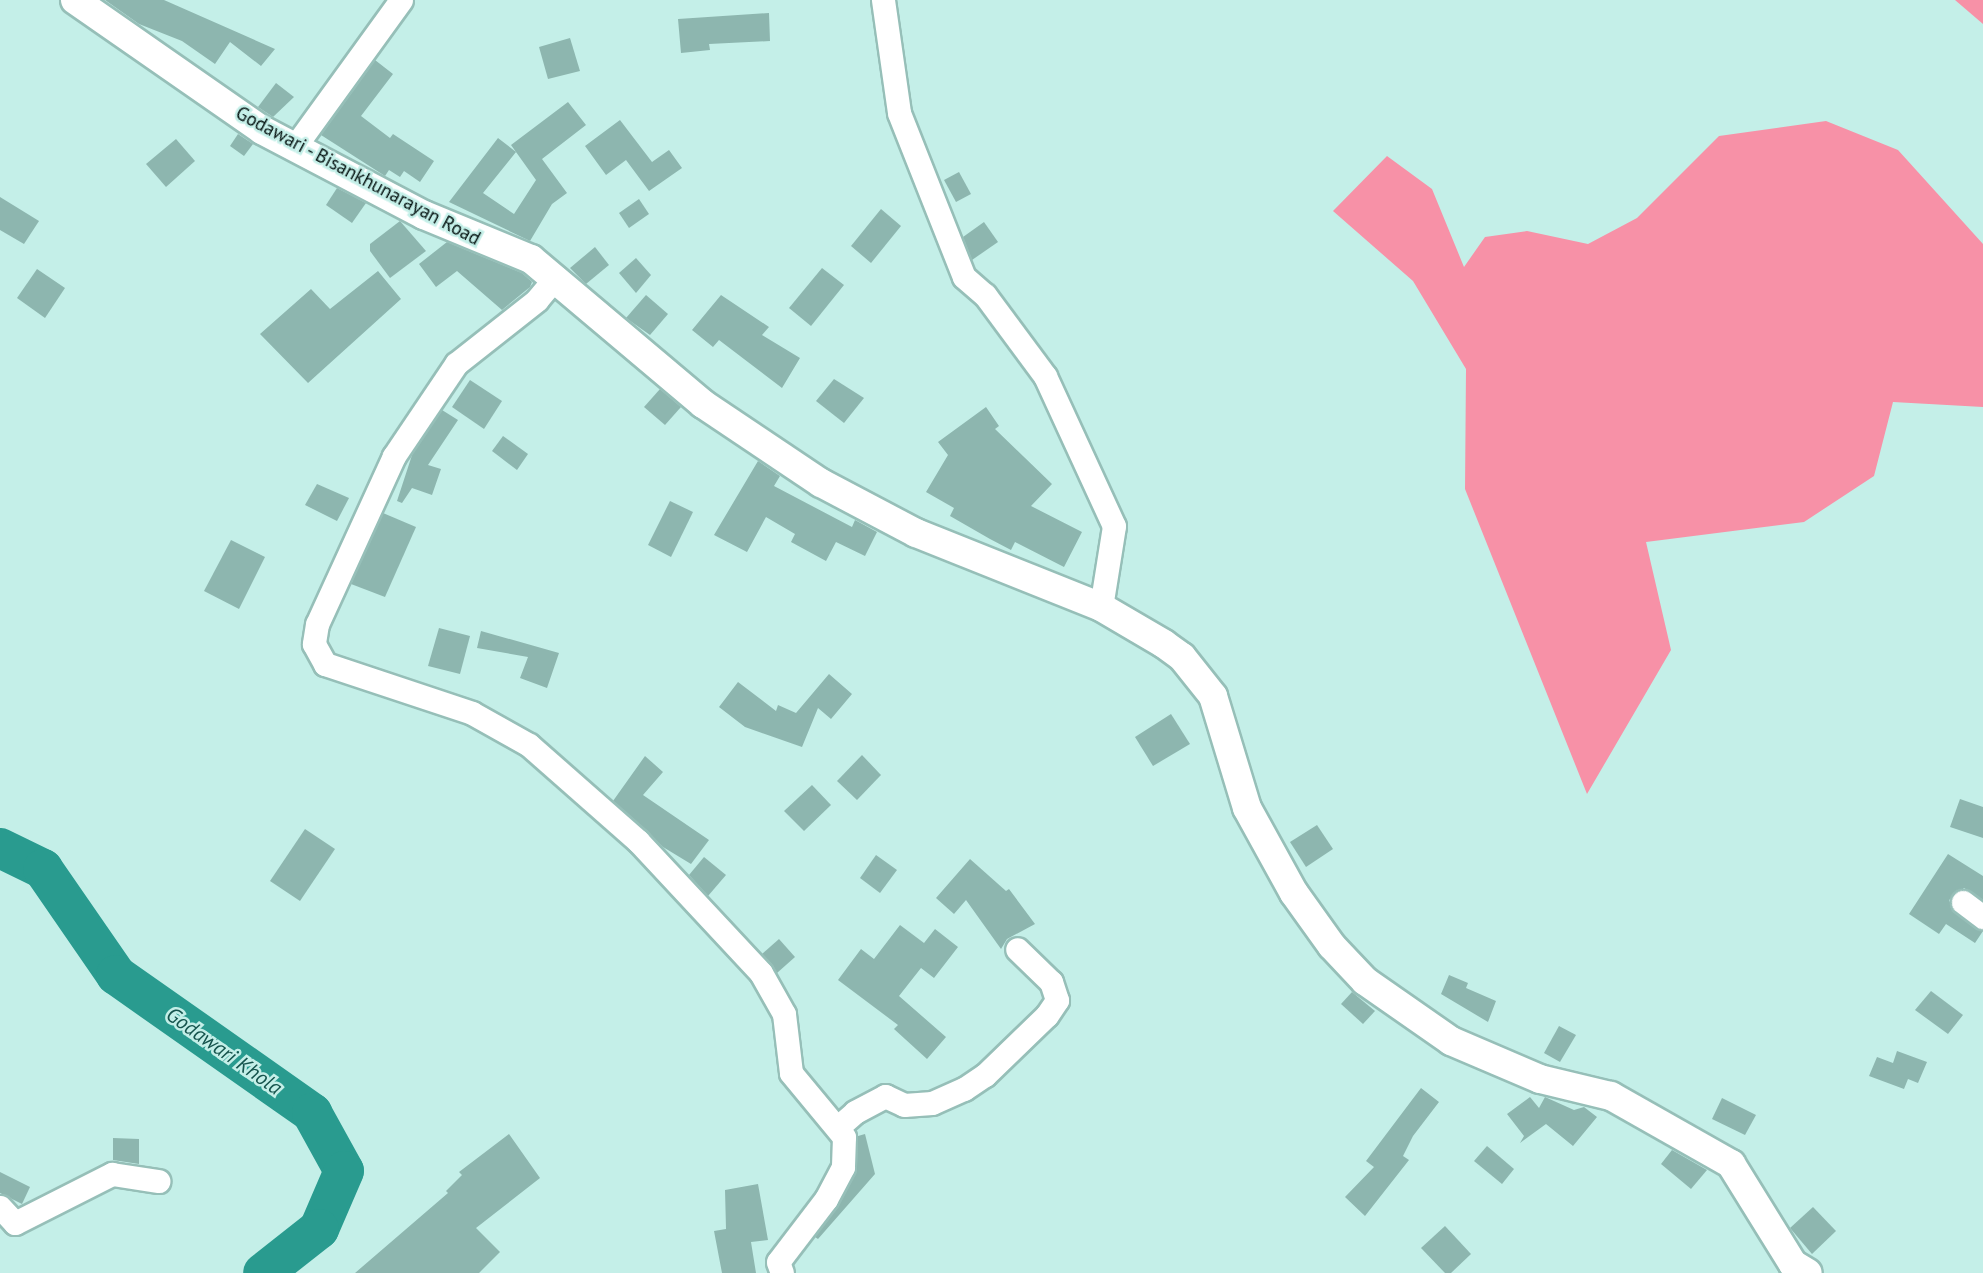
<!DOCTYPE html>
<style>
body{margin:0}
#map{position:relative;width:1983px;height:1273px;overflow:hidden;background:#c4efe8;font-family:"PT Sans",sans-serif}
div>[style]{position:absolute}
.forest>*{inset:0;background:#f791a7}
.river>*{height:40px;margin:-20px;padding:0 20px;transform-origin:20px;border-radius:20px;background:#299b8f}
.building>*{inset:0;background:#8db6af}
.roads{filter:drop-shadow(2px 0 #96bfb8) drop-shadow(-2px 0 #96bfb8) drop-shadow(0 2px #96bfb8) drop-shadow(0 -2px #96bfb8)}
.minor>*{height:23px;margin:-11.5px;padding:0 11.5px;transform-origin:11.5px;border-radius:11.5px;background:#fff}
.tertiary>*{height:28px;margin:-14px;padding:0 14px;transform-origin:14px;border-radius:14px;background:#fff}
span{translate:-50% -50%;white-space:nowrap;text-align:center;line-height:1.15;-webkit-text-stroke:5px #c4efe8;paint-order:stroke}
.street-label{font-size:19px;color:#041210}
.water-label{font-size:21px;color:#16544d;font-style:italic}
</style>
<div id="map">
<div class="forest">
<div style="clip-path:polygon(1955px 0,1983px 0,1983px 24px)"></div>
<div style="clip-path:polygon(1826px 121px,1898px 150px,1983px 244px,1983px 407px,1893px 402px,1874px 476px,1804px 522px,1646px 542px,1671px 650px,1587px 794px,1465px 489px,1466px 369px,1413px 281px,1333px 211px,1387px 156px,1432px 189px,1464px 267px,1485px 237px,1527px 231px,1588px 244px,1637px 218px,1719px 136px)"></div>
</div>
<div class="river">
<div style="left:0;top:848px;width:48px;rotate:26deg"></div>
<div style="left:43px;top:869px;width:129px;rotate:55.4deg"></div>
<div style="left:116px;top:975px;width:240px;rotate:35.1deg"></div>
<div style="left:312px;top:1113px;width:66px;rotate:61.1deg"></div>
<div style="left:344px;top:1171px;width:63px;rotate:113.3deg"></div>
<div style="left:319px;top:1229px;width:71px;rotate:141.8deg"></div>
</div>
<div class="building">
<div style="clip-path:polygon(105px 0,164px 0,275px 49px,261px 66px,230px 42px,215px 64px,182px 41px,139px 24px)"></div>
<div style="clip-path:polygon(769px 13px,770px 41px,709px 44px,710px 50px,681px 53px,678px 19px)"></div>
<div style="clip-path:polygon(570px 38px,580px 71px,548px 79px,539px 47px)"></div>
<div style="clip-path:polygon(375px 60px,393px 74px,361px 116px,390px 138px,393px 134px,434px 161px,420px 182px,404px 171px,400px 177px,389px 170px,385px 176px,321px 135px)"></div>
<div style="clip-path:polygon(276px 83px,294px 97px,273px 117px,258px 107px)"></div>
<div style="clip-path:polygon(568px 102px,586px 125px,542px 159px,567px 193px,552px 204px,530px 241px,449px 202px,498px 138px,516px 152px,483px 193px,514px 214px,536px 180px,511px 145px)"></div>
<div style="clip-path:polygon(620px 120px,652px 162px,669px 150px,682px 168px,649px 191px,626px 160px,606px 175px,585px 146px)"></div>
<div style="clip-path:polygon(238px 134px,253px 144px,244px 156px,230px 146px)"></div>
<div style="clip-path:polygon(176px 139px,195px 161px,166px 187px,146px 164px)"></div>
<div style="clip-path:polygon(959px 172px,971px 194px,956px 202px,944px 180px)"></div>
<div style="clip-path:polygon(337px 188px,366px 203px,352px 223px,326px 205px)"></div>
<div style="clip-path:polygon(0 197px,39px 221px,24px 244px,0 230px)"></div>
<div style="clip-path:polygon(639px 199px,649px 214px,629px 228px,619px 213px)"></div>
<div style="clip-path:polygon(881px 209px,901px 226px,871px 263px,851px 246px)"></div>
<div style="clip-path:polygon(400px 221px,426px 251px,390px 278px,370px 251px,370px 244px)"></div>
<div style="clip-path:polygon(984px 222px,998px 242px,972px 260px,963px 237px)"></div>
<div style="clip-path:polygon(447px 242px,522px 273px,532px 282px,530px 287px,502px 310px,457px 271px,436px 287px,419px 264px)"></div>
<div style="clip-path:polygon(595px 247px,609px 265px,586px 284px,570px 268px)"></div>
<div style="clip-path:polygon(636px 258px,651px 275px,636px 293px,619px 273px)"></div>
<div style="clip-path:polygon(822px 268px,844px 285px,811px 326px,789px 308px)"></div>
<div style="clip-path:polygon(37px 269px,65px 288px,45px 318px,17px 298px)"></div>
<div style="clip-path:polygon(378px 271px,401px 299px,308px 383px,260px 334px,311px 289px,330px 309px)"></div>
<div style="clip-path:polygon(646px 295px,668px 314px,650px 335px,626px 318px)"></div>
<div style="clip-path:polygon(721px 295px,769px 327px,762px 335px,800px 358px,782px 388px,719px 340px,713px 347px,692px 330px)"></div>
<div style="clip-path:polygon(834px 379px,864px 398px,844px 423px,816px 401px)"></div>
<div style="clip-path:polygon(470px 380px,502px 401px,484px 429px,452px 407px)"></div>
<div style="clip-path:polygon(660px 389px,681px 407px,665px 425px,644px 407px)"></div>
<div style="clip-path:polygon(986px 407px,999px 426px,995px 429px,1052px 484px,1031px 506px,1082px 532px,1064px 567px,1015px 542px,1011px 550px,990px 539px,950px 516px,954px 508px,926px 492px,948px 455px,938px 442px)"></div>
<div style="clip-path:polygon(442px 410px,458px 420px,428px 465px,441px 469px,432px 495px,412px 488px,402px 503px,397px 501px,413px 452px)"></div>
<div style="clip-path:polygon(503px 436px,528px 454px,517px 470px,492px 451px)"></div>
<div style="clip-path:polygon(758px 461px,780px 476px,774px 486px,852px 527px,855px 520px,877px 532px,865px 556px,836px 542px,826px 561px,791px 542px,795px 534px,766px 517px,747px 552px,714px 535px)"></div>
<div style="clip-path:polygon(317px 484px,349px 498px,337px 521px,305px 505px)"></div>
<div style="clip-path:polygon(670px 501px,693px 512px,671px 557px,648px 545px)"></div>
<div style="clip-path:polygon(383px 513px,416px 527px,385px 597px,351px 584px)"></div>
<div style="clip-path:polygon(231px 540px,265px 557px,239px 609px,204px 591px)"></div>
<div style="clip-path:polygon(439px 628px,470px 636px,460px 674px,428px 666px)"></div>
<div style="clip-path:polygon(481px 631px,559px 653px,547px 688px,520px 678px,528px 657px,477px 648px)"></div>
<div style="clip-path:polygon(829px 674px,852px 694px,831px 719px,818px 708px,802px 747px,745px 727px,719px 707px,738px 682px,776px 711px,778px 705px,796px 713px)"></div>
<div style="clip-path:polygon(1171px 714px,1190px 744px,1153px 766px,1135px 737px)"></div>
<div style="clip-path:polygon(862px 755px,881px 775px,857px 800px,837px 781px)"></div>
<div style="clip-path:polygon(645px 756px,663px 772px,643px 795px,709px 840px,691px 864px,663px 847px,613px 801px)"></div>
<div style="clip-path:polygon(812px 785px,831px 805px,804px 831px,784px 811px)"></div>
<div style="clip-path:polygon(1960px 799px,1983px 807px,1983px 838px,1950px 827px)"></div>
<div style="clip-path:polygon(1317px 825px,1333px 849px,1306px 867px,1290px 842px)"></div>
<div style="clip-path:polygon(305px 829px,335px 849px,300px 901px,270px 881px)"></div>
<div style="clip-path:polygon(1948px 854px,1983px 876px,1983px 900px,1964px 888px,1949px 900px,1955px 913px,1983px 931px,1975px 943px,1946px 924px,1939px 934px,1909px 914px)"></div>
<div style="clip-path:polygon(876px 855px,897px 870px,880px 893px,860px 878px)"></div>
<div style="clip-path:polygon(704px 857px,726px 875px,708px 896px,689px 875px)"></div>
<div style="clip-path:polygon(970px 859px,1006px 891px,1009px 889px,1035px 924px,1007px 939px,1001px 949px,966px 900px,954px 914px,936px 898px)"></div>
<div style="clip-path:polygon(900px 925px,924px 943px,935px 929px,958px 947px,934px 978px,921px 968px,899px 996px,946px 1037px,927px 1059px,894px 1029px,898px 1025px,838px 980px,861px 949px,874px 959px)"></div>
<div style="clip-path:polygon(779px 939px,795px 957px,777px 973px,762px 954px)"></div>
<div style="clip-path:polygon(1449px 975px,1468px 983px,1466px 988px,1496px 1001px,1488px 1022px,1441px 994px)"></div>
<div style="clip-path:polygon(1931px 991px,1963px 1015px,1948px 1034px,1915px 1010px)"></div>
<div style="clip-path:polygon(1352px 992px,1375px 1011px,1363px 1024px,1341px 1004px)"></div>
<div style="clip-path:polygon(1559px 1026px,1576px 1035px,1560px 1062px,1544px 1053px)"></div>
<div style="clip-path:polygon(1897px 1051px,1927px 1062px,1918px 1083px,1908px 1079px,1904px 1089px,1869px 1076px,1877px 1057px,1893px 1063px)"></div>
<div style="clip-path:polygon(1421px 1088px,1439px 1102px,1413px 1136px,1403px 1156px,1409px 1160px,1365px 1216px,1345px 1197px,1374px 1167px,1366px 1161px)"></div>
<div style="clip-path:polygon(1530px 1097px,1539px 1108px,1545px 1097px,1574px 1110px,1584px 1107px,1597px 1117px,1573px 1146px,1546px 1124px,1520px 1143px,1524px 1136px,1507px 1114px)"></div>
<div style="clip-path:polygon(1722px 1098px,1756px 1115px,1745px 1135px,1712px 1119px)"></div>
<div style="clip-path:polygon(509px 1134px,540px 1178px,476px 1228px,500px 1252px,479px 1273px,355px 1273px,448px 1193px,446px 1191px,462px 1175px,459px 1172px)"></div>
<div style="clip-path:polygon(865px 1134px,875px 1174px,818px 1239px,815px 1237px,855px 1174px,858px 1136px)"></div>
<div style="clip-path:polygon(113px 1138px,139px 1139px,139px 1164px,113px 1160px)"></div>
<div style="clip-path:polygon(1487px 1146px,1514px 1169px,1502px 1184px,1474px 1161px)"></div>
<div style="clip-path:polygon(1672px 1150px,1707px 1170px,1691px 1189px,1661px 1164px)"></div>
<div style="clip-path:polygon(0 1172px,30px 1187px,22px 1204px,0 1193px)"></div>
<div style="clip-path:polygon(758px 1184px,768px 1240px,751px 1242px,756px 1273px,722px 1273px,714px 1231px,726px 1229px,725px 1190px)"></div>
<div style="clip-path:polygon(1813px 1207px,1836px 1231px,1812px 1254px,1790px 1228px)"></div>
<div style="clip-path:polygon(1445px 1226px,1471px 1254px,1451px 1273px,1445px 1273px,1421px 1248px)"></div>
</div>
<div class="roads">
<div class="minor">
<div style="left:883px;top:0;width:114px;rotate:81.9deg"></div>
<div style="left:899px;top:113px;width:176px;rotate:68.4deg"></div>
<div style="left:964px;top:277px;width:28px;rotate:41deg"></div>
<div style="left:985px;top:295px;width:101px;rotate:53.5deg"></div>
<div style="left:1045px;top:376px;width:165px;rotate:65.3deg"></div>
<div style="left:1114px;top:526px;width:82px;rotate:99.1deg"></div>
<div style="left:296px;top:145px;width:179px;rotate:-54.1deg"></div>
<div style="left:556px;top:277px;width:30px;rotate:130deg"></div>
<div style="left:537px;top:300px;width:103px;rotate:141.7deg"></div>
<div style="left:456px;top:364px;width:111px;rotate:124deg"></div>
<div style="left:394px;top:456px;width:185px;rotate:114.6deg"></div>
<div style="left:317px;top:624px;width:20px;rotate:99deg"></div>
<div style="left:314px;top:644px;width:23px;rotate:61deg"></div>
<div style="left:325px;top:664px;width:155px;rotate:18.4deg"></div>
<div style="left:472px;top:713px;width:65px;rotate:29.3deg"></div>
<div style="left:529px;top:745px;width:145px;rotate:41.4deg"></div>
<div style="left:638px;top:841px;width:180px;rotate:47deg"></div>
<div style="left:761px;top:973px;width:47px;rotate:60.7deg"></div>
<div style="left:784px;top:1014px;width:59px;rotate:83.2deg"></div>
<div style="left:791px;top:1073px;width:83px;rotate:50.4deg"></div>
<div style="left:844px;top:1137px;width:30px;rotate:92deg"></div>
<div style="left:843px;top:1167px;width:36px;rotate:118deg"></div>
<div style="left:826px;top:1199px;width:79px;rotate:127.3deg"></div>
<div style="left:778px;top:1262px;width:12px;rotate:70deg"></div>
<div style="left:1963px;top:902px;width:25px;rotate:37deg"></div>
<div style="left:838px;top:1127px;width:23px;rotate:-41deg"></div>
<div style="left:855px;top:1112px;width:34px;rotate:-28deg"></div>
<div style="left:885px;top:1096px;width:21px;rotate:25deg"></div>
<div style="left:904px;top:1105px;width:28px;rotate:-4deg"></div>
<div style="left:932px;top:1103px;width:35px;rotate:-24deg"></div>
<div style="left:964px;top:1089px;width:25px;rotate:-34deg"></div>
<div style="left:985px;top:1075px;width:86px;rotate:-44.1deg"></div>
<div style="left:1047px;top:1015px;width:18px;rotate:-56deg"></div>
<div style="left:1057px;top:1000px;width:19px;rotate:-108deg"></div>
<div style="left:1051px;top:982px;width:47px;rotate:-135.9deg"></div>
<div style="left:0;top:1207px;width:22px;rotate:47deg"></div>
<div style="left:15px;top:1223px;width:109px;rotate:-26.8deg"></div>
<div style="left:112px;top:1174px;width:47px;rotate:8.7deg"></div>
</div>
<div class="tertiary">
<div style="left:75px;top:0;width:228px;rotate:34.8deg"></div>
<div style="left:262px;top:130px;width:183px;rotate:27.7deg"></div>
<div style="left:424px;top:215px;width:116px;rotate:22.4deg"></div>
<div style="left:531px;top:259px;width:225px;rotate:40.1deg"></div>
<div style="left:703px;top:404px;width:142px;rotate:33.8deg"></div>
<div style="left:821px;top:483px;width:107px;rotate:27.8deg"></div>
<div style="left:916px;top:533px;width:199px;rotate:21.8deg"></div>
<div style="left:1101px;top:607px;width:73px;rotate:30.4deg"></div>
<div style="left:1164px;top:644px;width:22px;rotate:36deg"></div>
<div style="left:1182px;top:657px;width:50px;rotate:51.5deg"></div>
<div style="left:1213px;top:696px;width:117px;rotate:73.1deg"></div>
<div style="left:1247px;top:808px;width:97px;rotate:61.1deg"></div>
<div style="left:1294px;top:893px;width:65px;rotate:54.4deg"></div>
<div style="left:1332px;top:946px;width:48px;rotate:46.7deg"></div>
<div style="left:1365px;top:981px;width:105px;rotate:34.9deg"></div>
<div style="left:1451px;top:1041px;width:97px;rotate:23.1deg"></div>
<div style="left:1540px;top:1079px;width:73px;rotate:13.5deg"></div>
<div style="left:1611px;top:1096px;width:138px;rotate:29.5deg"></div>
<div style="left:1731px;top:1164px;width:118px;rotate:58.2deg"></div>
<div style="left:1793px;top:1264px;width:17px;rotate:31deg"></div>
</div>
</div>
<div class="street-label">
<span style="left:358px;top:176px;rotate:28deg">Godawari - Bisankhunarayan Road</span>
</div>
<div class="water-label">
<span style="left:224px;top:1051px;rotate:35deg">Godawari Khola</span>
</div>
</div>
